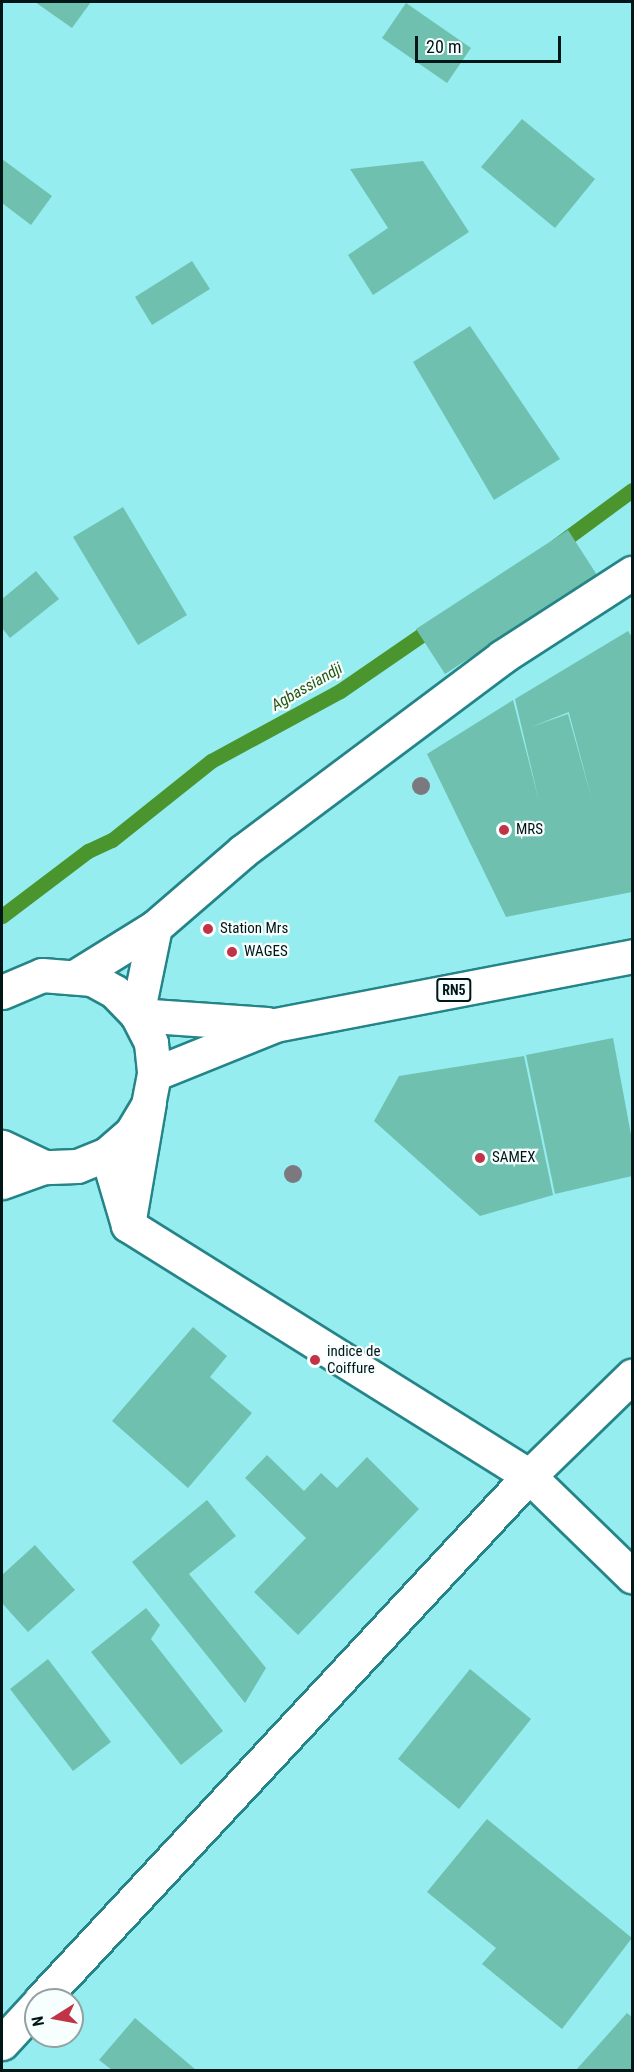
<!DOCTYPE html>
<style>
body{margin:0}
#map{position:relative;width:634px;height:2072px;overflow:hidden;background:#95edf0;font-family:"Roboto Condensed",sans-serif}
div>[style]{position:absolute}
.stream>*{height:15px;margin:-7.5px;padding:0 7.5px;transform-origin:7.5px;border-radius:7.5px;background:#4b952e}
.building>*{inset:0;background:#6fc0af}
.roads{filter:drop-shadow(2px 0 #258487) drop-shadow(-2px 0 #258487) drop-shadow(0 2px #258487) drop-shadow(0 -2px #258487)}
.minor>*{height:33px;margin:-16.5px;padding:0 16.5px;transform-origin:16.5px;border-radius:16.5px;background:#fff}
.major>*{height:33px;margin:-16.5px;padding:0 16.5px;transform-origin:16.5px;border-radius:16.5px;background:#fff}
.trees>*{width:18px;height:18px;margin:-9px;border-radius:50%;background:#7c787f}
.dots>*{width:16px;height:16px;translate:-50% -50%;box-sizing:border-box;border:3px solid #f6fefe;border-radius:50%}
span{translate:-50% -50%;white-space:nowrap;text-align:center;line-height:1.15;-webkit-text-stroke:4.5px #f6fefe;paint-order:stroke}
.shield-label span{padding:2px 4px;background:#f6fefe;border:2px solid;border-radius:4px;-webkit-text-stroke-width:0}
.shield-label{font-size:14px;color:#001617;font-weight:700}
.poi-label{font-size:15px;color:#001617}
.left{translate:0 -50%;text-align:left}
.water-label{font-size:16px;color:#275712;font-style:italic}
.frame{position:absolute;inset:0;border:3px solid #001617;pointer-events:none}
.north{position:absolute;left:24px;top:1988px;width:60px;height:60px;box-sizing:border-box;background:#f6fefe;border:2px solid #94a1a2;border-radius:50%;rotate:259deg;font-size:16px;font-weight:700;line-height:24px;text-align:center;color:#001617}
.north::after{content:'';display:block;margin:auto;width:21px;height:27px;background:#c33346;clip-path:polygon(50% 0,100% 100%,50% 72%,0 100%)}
.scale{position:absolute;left:415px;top:36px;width:146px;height:27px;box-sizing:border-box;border:3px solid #001617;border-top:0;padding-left:8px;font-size:18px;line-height:21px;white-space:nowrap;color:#001617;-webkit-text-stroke:4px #f6fefe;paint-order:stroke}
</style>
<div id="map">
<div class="stream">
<div style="left:556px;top:546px;width:94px;rotate:-36.4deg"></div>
<div style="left:2px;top:916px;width:108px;rotate:-37.1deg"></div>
<div style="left:88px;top:851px;width:26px;rotate:-25deg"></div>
<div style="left:112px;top:840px;width:127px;rotate:-38.6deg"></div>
<div style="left:211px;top:761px;width:147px;rotate:-28.5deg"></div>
<div style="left:340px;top:691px;width:116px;rotate:-34.5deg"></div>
</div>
<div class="building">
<div style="clip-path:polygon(35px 2px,91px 2px,72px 28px)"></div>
<div style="clip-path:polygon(406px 3px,471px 48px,447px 83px,382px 38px)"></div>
<div style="clip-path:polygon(522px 119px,595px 179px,555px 228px,481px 167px)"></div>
<div style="clip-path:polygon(2px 159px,52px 196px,31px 225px,2px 203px)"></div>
<div style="clip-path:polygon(423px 161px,469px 232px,373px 295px,348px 255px,388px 228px,350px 169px)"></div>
<div style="clip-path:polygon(192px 261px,210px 289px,152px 325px,135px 297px)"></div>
<div style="clip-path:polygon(470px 326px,560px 459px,494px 500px,413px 362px)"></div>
<div style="clip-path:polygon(123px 507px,187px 615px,138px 645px,73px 537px)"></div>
<div style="clip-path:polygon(568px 530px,597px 575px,445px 674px,416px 629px)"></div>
<div style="clip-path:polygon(36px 571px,59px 599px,10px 638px,2px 628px,2px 599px)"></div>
<div style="clip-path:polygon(evenodd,628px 631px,632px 637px,632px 892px,506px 917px,427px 754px,513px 700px,539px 801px,515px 699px,628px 631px,569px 712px,569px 713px,592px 800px,568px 714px,531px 727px,569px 712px)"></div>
<div style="clip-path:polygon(613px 1038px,632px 1140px,632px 1176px,555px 1194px,526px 1055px)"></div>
<div style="clip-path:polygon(524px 1056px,553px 1195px,480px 1216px,374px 1121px,399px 1076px)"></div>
<div style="clip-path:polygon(193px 1327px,227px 1356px,210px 1377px,252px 1413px,188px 1488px,112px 1421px)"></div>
<div style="clip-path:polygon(267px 1455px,304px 1491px,321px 1473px,337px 1488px,367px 1457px,419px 1509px,298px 1635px,254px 1592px,306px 1538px,245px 1478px)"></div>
<div style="clip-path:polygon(207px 1500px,236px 1536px,189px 1574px,266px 1668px,245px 1703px,132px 1562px)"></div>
<div style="clip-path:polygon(35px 1545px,75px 1590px,28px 1632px,2px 1603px,2px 1575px)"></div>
<div style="clip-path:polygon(146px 1608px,160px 1625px,151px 1639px,223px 1731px,181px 1765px,91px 1652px)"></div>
<div style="clip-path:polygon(48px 1659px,111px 1742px,73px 1771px,10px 1689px)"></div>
<div style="clip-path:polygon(470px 1669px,531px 1719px,459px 1809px,398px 1759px)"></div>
<div style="clip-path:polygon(487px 1819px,632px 1938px,562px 2029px,482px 1964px,496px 1948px,427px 1892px)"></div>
<div style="clip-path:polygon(627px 2013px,632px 2017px,632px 2070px,576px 2070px)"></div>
<div style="clip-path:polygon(135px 2018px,196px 2070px,112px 2070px,99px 2060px)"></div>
</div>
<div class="roads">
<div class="minor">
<div style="left:155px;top:927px;width:116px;rotate:-40.8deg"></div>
<div style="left:243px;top:851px;width:324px;rotate:-36.8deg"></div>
<div style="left:502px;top:657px;width:155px;rotate:-32.9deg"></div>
<div style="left:76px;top:976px;width:93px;rotate:-31.8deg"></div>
<div style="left:155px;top:927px;width:90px;rotate:101.6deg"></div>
<div style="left:107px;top:1154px;width:74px;rotate:73.5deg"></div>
<div style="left:128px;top:1225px;width:125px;rotate:-80.3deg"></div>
<div style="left:2px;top:1182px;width:45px;rotate:-19.7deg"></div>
<div style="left:128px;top:1225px;width:473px;rotate:32deg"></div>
<div style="left:529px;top:1476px;width:144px;rotate:44.2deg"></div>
<div style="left:41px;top:2000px;width:716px;rotate:-47.04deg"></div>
<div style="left:529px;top:1476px;width:144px;rotate:-44.2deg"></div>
<div style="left:2px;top:2043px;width:50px;rotate:-47.4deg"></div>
</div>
<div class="major">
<div style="left:2px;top:992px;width:43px;rotate:-23deg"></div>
<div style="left:42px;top:975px;width:50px;rotate:4.6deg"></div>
<div style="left:92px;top:979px;width:26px;rotate:29deg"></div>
<div style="left:115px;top:992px;width:32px;rotate:46deg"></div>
<div style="left:137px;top:1015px;width:31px;rotate:63deg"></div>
<div style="left:151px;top:1043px;width:31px;rotate:84deg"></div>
<div style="left:154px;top:1074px;width:32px;rotate:101deg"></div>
<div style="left:148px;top:1105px;width:33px;rotate:121deg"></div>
<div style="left:131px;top:1133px;width:32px;rotate:139deg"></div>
<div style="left:107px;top:1154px;width:32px;rotate:158deg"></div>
<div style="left:77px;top:1166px;width:33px;rotate:178deg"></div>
<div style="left:44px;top:1167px;width:47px;rotate:-154.5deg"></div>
<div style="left:137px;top:1015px;width:130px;rotate:4deg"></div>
<div style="left:154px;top:1074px;width:131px;rotate:-22deg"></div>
<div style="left:275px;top:1025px;width:364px;rotate:-10.9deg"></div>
</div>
</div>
<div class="trees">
<div style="left:421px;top:786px"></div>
<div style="left:293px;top:1174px"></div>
</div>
<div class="dots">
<div style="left:504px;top:830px;background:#c33346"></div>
<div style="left:208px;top:929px;background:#c33346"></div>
<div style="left:232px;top:952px;background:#c33346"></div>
<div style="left:480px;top:1158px;background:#c33346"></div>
<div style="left:315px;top:1360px;background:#c33346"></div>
</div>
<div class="shield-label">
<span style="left:454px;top:990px">RN5</span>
</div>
<div class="poi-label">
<span class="left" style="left:516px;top:830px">MRS</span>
<span class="left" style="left:220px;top:929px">Station Mrs</span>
<span class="left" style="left:244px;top:952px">WAGES</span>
<span class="left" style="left:492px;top:1158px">SAMEX</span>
<span class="left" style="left:327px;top:1360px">indice de<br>Coiffure</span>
</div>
<div class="water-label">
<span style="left:307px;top:687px;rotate:-30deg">Agbassiandji</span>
</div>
<div class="frame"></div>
<div class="north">N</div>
<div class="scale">20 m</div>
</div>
